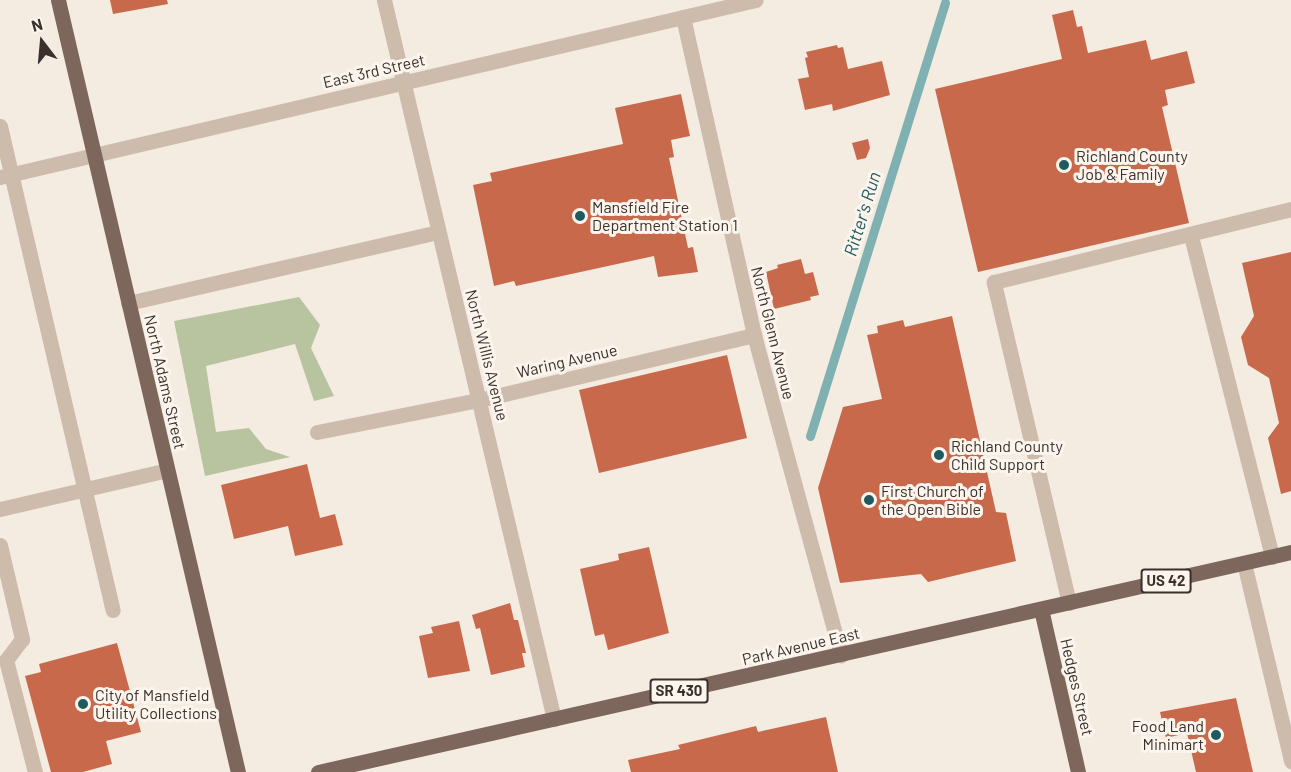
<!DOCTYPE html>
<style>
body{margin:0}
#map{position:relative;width:1291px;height:772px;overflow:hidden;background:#f4ebe1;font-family:Barlow,sans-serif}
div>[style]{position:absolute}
.green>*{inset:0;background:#b8c4a0}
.stream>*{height:9px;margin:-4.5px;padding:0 4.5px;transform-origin:4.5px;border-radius:4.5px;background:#7fb0b2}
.building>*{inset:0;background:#c8694b}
.minor>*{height:15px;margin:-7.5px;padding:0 7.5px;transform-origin:7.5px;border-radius:7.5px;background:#cdbbac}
.major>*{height:15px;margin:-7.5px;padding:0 7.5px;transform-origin:7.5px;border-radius:7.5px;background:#7d675c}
.dots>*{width:16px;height:16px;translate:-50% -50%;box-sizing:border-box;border:3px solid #fbf5ee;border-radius:50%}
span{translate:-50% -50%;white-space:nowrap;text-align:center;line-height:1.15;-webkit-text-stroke:6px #fbf5ee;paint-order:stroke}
.shield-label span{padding:2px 4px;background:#fbf5ee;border:2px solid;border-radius:4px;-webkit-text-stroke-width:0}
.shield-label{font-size:15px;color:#3b302b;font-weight:700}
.street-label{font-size:16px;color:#3b302b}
.poi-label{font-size:16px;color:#3b302b}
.left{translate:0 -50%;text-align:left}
.right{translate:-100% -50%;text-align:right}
.water-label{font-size:18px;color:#1f5a5e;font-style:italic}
.north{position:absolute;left:12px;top:12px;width:60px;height:60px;-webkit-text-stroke:4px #fbf5ee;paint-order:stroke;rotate:344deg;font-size:16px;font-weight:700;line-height:24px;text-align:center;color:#3b302b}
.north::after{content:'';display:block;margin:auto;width:21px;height:27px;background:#3b302b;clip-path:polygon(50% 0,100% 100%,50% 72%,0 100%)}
</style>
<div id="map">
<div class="green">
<div style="clip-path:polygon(299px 297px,320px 325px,311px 348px,334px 396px,314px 401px,295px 344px,206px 366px,216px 432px,249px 428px,266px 449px,290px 457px,205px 476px,174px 321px)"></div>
</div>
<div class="stream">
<div style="left:810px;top:436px;width:454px;rotate:-72.7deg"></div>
</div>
<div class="building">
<div style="clip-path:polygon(110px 0,167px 0,168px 4px,113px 14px)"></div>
<div style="clip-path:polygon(1073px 10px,1077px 27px,1082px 26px,1088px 53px,1146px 40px,1151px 60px,1187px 51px,1195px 83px,1165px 90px,1168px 105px,1162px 107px,1189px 223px,978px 272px,935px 89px,1062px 59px,1052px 15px)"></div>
<div style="clip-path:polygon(837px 45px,838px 48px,843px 47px,848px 69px,882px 61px,890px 95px,833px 111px,832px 104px,805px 110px,798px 79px,809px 77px,805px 58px,808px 57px,806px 52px)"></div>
<div style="clip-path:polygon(681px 94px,690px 136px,671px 140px,674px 157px,669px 158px,688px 248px,693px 247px,698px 272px,658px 277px,654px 256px,516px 286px,514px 281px,494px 286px,473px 185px,492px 181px,490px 173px,623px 144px,615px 108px)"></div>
<div style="clip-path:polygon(868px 139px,870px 148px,866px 158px,857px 160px,852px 143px)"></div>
<div style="clip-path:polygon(1291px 252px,1291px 491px,1281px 494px,1268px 438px,1279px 423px,1269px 378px,1248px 365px,1241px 337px,1254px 316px,1242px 263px)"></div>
<div style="clip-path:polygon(801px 259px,805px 274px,813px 272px,819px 295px,810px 297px,811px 300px,774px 309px,766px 272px,778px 268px,777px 265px)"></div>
<div style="clip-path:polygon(952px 316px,996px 512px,1006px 513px,1016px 561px,928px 582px,921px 574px,840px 583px,818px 488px,843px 407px,882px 399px,867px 335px,878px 333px,877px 326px,903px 320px,905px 327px)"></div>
<div style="clip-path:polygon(727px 355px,747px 438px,599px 473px,579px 390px)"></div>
<div style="clip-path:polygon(307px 464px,320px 518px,335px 514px,343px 545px,295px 556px,288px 526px,234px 539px,221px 485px)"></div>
<div style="clip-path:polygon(649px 547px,669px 633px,608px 650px,604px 634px,595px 636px,580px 569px,619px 560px,618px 554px)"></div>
<div style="clip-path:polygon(510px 603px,514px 620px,518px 620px,526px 653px,522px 653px,525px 667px,491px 675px,480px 628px,476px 629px,472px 615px)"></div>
<div style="clip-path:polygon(459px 621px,470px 671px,428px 678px,419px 636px,433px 633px,431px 627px)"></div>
<div style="clip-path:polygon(117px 643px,141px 732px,106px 741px,112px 764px,83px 772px,51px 772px,25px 676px,41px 672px,39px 664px)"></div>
<div style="clip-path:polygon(1236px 698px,1253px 772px,1196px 772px,1187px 733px,1166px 738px,1160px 712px)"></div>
<div style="clip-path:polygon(826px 717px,838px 772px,631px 772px,628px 760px,680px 749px,678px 745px,756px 726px,758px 732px)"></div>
</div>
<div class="minor">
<div style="left:384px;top:0;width:739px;rotate:76.7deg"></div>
<div style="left:683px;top:17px;width:326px;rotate:77.4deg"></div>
<div style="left:754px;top:335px;width:332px;rotate:74.8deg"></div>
<div style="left:0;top:126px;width:497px;rotate:76.9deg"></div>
<div style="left:0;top:177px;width:776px;rotate:-13.18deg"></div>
<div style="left:1191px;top:236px;width:331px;rotate:75.8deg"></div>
<div style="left:128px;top:303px;width:318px;rotate:-12.9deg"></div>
<div style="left:317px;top:432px;width:165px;rotate:-11.2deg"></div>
<div style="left:479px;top:400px;width:283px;rotate:-13.3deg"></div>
<div style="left:0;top:509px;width:171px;rotate:-13.1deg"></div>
<div style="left:0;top:545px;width:97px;rotate:76.8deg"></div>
<div style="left:22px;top:639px;width:26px;rotate:127deg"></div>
<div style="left:6px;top:660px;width:116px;rotate:75.5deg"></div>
<div style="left:1244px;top:563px;width:204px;rotate:76.6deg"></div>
<div style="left:1069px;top:603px;width:330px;rotate:-103.2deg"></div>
<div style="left:994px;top:282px;width:306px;rotate:-13.8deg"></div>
</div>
<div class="major">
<div style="left:58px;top:0;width:793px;rotate:76.88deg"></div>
<div style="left:1041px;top:609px;width:167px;rotate:77.2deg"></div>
<div style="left:318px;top:772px;width:998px;rotate:-12.74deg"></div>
</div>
<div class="dots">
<div style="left:1064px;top:165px;background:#1f5a5e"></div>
<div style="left:580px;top:216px;background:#1f5a5e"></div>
<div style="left:939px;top:455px;background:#1f5a5e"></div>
<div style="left:869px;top:500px;background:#1f5a5e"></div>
<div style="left:83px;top:704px;background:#1f5a5e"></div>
<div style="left:1216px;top:735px;background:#1f5a5e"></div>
</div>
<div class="shield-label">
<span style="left:1166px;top:581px">US 42</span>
<span style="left:679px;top:691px">SR 430</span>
</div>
<div class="street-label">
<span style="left:374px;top:71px;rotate:-13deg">East 3rd Street</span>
<span style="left:773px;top:333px;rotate:76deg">North Glenn Avenue</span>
<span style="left:487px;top:355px;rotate:76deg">North Willis Avenue</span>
<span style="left:567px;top:361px;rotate:-13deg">Waring Avenue</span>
<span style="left:165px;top:382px;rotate:77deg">North Adams Street</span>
<span style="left:801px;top:646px;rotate:-13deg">Park Avenue East</span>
<span style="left:1077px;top:687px;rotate:77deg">Hedges Street</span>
</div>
<div class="poi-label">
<span class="left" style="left:1076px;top:165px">Richland County<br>Job &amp; Family</span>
<span class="left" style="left:592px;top:216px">Mansfield Fire<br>Department Station 1</span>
<span class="left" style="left:951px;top:455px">Richland County<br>Child Support</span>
<span class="left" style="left:881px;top:500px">First Church of<br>the Open Bible</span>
<span class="left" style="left:95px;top:704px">City of Mansfield<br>Utility Collections</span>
<span class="right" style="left:1204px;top:735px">Food Land<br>Minimart</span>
</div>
<div class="water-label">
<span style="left:862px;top:214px;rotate:-73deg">Ritter's Run</span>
</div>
<div class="north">N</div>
</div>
